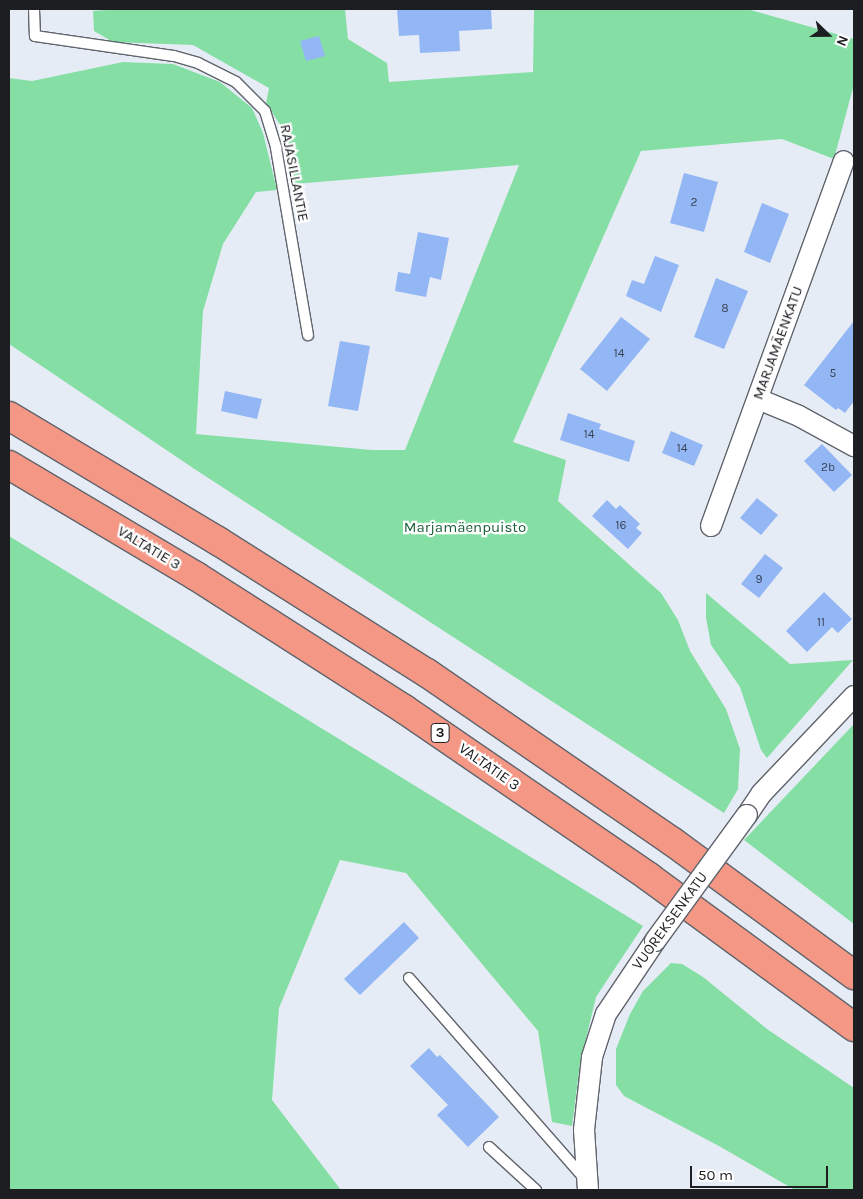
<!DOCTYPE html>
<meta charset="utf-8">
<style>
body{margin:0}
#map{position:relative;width:863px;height:1199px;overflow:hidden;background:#e6ecf5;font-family:Karla,sans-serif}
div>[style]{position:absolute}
.green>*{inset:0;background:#85dfa5}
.building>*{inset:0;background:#93b6f4}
.roads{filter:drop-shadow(1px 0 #60646c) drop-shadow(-1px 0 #60646c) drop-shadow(0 1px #60646c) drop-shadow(0 -1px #60646c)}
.service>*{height:10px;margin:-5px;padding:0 5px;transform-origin:5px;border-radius:5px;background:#fff}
.minor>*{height:20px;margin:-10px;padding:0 10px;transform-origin:10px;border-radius:10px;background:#fff}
.motorway>*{height:28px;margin:-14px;padding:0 14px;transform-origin:14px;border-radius:14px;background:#f59785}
.bridges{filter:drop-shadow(1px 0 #60646c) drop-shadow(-1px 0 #60646c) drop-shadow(0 1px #60646c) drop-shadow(0 -1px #60646c)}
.minor-bridge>*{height:20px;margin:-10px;padding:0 10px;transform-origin:10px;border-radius:10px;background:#fff}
span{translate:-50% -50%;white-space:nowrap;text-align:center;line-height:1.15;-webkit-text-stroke:4.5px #fff;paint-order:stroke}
.number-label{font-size:12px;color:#3a4456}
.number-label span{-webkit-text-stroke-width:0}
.shield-label span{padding:1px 4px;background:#fff;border:1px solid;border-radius:4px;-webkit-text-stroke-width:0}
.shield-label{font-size:14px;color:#1c1e22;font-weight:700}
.street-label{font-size:15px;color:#1c1e22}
.park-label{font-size:15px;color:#1d5f3a}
.frame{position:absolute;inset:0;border:10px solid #1c1e22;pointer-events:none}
.north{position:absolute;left:803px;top:10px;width:50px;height:50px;-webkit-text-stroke:4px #fff;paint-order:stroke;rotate:112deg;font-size:14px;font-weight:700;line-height:20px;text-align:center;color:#1c1e22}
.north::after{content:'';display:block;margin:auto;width:18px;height:22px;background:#1c1e22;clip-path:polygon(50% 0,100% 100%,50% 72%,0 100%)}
.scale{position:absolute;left:690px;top:1166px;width:138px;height:22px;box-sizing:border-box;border:2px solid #1c1e22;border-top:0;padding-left:6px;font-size:15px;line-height:18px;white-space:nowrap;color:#1c1e22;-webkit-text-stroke:4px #fff;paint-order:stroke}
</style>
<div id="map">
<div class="green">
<div style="clip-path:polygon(120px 9px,345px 9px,348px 39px,387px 63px,389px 82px,533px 72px,534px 9px,747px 9px,854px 39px,854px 84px,834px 159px,782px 139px,641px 151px,513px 442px,566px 460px,558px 501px,661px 593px,678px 620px,690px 651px,726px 709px,740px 749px,738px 789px,724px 813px,196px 470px,9px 344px,9px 78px,32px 81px,123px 62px,173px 64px,220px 82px,252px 108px,263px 133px,277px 190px,256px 192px,223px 244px,203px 311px,196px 434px,372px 450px,405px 450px,519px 165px,295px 184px,286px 134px,266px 103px,269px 88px,193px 45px,113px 42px,94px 31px,93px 11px)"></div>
<div style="clip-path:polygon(9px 536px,643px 926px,596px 997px,580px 1064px,572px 1126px,552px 1122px,538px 1031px,406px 873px,340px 860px,279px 1008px,272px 1100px,341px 1190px,9px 1190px)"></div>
<div style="clip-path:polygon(706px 593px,790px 664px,853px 660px,767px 758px,761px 750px,740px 687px,711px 645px,706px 618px)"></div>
<div style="clip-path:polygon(854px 724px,854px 924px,744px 840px)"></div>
<div style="clip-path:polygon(671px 963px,682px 964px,703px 977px,767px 1029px,854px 1088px,854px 1190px,795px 1190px,719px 1146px,624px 1096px,616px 1085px,616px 1049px,630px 1014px,643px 991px)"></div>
</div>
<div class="building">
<div style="clip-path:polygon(397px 9px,491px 9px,492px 29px,459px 31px,460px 51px,420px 53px,419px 35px,399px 36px)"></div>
<div style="clip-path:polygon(319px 36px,325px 56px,306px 61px,300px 41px)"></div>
<div style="clip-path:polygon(684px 173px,718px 182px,704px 232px,670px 223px)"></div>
<div style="clip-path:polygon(762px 203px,789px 214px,770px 263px,744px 252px)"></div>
<div style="clip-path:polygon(418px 232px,449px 238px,441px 280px,430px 277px,426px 297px,395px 291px,398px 272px,410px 274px)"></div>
<div style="clip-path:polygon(655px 256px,679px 265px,661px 312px,626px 296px,632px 280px,644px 284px)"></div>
<div style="clip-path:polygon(716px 278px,748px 291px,724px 349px,694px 337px)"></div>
<div style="clip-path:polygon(621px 317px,650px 339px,607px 391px,580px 369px)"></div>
<div style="clip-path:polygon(854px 321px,854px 401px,845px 413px,838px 408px,836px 410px,804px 385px)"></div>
<div style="clip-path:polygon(340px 341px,370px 346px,358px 411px,328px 406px)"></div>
<div style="clip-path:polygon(225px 391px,262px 399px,257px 419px,221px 411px)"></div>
<div style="clip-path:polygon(568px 413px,601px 424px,599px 429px,635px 441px,629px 462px,560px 440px)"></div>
<div style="clip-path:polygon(671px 431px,703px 445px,694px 466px,662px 453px)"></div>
<div style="clip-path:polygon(822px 444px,852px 475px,834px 492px,804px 461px)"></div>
<div style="clip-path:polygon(757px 498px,778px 515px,761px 535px,740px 518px)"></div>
<div style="clip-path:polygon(607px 500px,616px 509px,620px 505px,640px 524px,636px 528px,642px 533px,628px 549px,592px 516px)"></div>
<div style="clip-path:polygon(765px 554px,783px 568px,759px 598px,741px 584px)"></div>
<div style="clip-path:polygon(824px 592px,852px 619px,838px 633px,832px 627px,807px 652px,786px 631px)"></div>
<div style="clip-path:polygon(404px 922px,419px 938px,360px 995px,344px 979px)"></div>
<div style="clip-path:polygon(429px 1048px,437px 1057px,440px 1055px,499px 1117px,468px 1147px,437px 1115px,448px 1105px,410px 1066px)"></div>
</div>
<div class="roads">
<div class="service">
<div style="left:34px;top:9px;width:27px;rotate:88deg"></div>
<div style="left:35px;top:36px;width:140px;rotate:8.2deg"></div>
<div style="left:174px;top:56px;width:25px;rotate:16deg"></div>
<div style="left:198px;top:63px;width:42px;rotate:26.6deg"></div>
<div style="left:236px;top:82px;width:41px;rotate:45deg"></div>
<div style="left:265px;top:111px;width:39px;rotate:73deg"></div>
<div style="left:276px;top:148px;width:190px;rotate:80.3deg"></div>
<div style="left:409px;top:978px;width:269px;rotate:48.8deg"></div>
<div style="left:489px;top:1147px;width:64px;rotate:42.5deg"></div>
</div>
<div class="minor">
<div style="left:758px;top:399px;width:44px;rotate:22.5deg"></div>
<div style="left:799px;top:416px;width:63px;rotate:28.6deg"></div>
<div style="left:711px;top:526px;width:388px;rotate:-70deg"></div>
<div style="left:747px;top:815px;width:25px;rotate:-56deg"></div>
<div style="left:761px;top:794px;width:135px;rotate:-46.5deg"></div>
<div style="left:588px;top:1190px;width:60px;rotate:-93.8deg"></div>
<div style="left:584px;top:1130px;width:73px;rotate:-83.7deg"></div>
<div style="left:592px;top:1057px;width:45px;rotate:-72deg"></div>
<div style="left:606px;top:1014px;width:88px;rotate:-56.1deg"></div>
</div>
<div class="motorway">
<div style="left:9px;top:416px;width:244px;rotate:30.9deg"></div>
<div style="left:218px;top:541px;width:247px;rotate:32.3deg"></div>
<div style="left:427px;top:673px;width:298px;rotate:34.5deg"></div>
<div style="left:673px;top:842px;width:225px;rotate:36.3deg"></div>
<div style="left:9px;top:465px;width:217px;rotate:30.7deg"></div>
<div style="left:196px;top:576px;width:247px;rotate:32.6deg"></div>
<div style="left:404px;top:709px;width:297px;rotate:34.4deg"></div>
<div style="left:649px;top:877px;width:254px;rotate:36.2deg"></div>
</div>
</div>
<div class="bridges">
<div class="minor-bridge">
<div style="left:655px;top:941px;width:156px;rotate:-53.9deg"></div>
</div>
</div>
<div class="number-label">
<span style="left:694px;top:203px">2</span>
<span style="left:725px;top:309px">8</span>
<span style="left:619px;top:354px">14</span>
<span style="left:833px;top:374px">5</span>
<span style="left:589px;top:435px">14</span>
<span style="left:682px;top:449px">14</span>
<span style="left:828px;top:468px">2b</span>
<span style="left:621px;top:526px">16</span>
<span style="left:759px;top:580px">9</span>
<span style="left:821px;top:623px">11</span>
</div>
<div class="shield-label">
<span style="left:440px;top:733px">3</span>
</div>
<div class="street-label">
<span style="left:294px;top:173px;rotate:79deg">RAJASILLANTIE</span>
<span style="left:778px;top:343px;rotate:-70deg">MARJAMÄENKATU</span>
<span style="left:149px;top:548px;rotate:31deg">VALTATIE 3</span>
<span style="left:489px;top:767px;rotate:35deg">VALTATIE 3</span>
<span style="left:670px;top:921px;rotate:-54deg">VUOREKSENKATU</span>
</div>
<div class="park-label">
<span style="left:465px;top:528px">Marjamäenpuisto</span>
</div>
<div class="frame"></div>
<div class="north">N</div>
<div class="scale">50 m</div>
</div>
